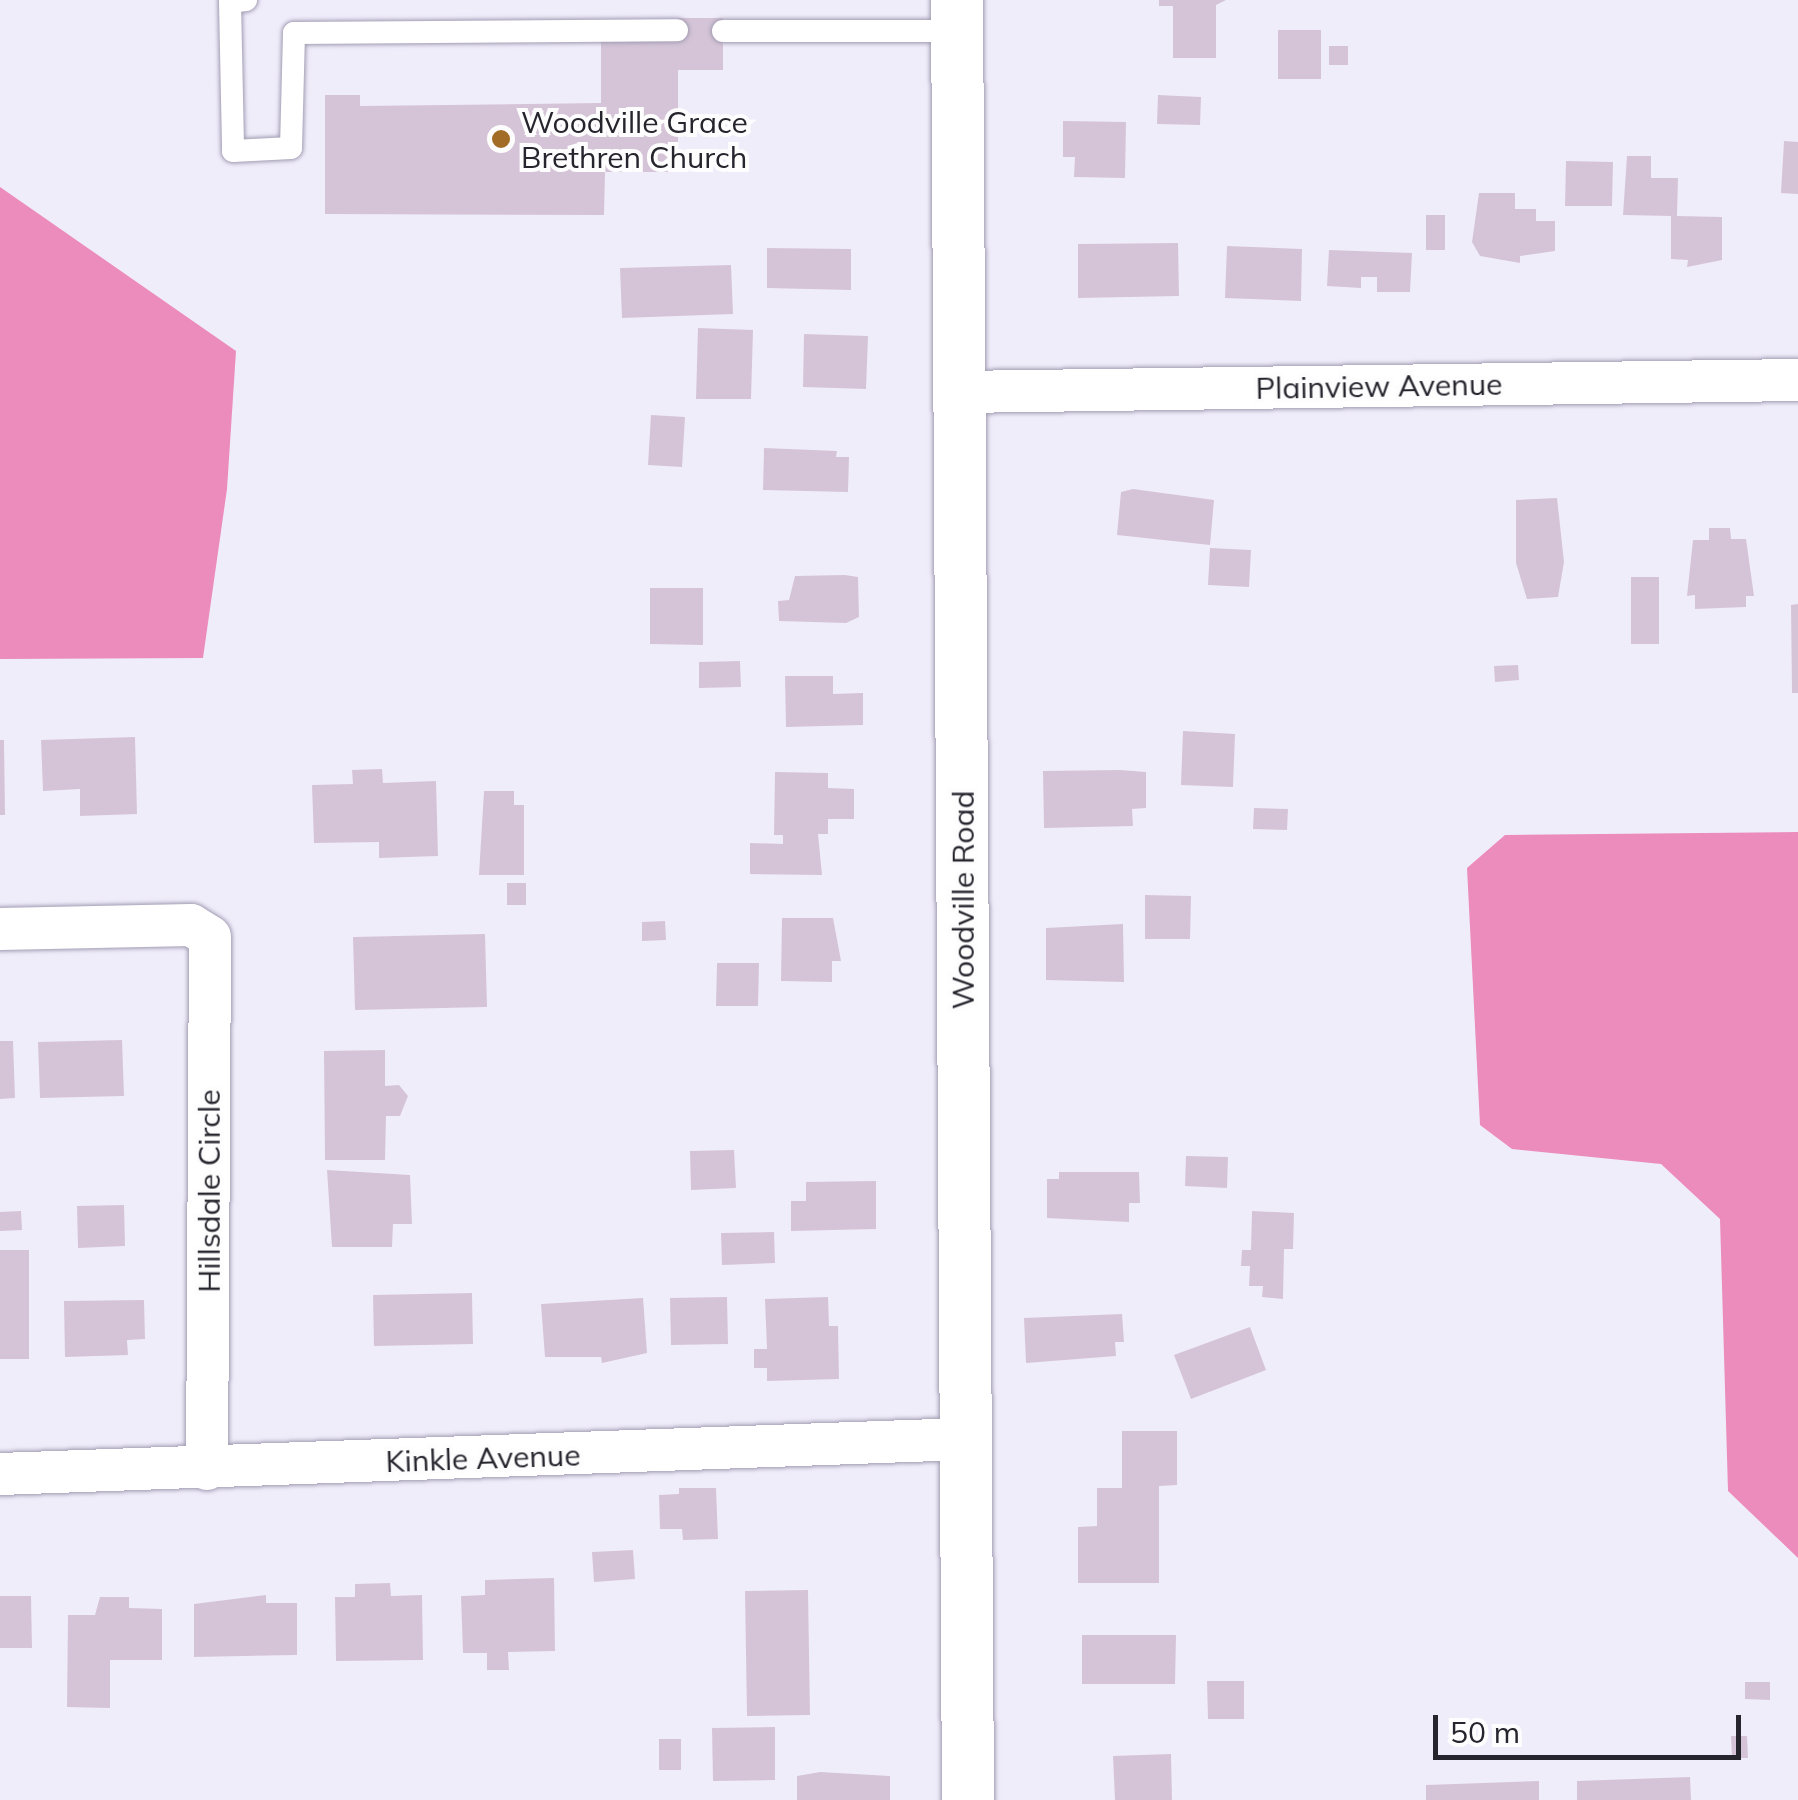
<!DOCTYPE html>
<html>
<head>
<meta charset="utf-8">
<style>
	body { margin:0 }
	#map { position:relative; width:1798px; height:1800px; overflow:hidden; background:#f0edfb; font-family:Mulish,sans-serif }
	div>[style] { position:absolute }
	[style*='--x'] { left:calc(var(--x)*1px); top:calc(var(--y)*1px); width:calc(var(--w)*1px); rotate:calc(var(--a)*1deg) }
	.forest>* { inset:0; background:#eb8cbd }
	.building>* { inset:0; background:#d5c4d7 }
	.roads { filter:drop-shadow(0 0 2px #a29db3) drop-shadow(0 0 2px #a29db3) }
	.service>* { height:22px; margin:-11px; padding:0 11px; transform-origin:11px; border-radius:11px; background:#fff }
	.minor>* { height:42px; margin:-21px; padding:0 21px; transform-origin:21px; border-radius:21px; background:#fff }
	.tertiary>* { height:52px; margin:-26px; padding:0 26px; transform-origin:26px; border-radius:26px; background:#fff }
	.dots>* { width:28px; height:28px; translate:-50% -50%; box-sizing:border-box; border:5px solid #fdfdfd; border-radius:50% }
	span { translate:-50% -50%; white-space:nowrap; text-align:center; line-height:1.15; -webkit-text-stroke:8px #fdfdfd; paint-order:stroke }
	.poi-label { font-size:30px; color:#26242d }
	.left { translate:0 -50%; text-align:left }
	.street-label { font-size:30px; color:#26242d }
	.scale { position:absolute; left:1433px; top:1715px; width:308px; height:45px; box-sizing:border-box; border:5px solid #26242d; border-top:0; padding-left:12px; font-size:30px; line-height:35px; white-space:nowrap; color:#26242d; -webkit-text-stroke:8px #fdfdfd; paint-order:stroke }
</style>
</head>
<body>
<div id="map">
	<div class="forest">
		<div style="clip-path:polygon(0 187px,236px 351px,227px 489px,203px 658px,0 659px)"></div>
		<div style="clip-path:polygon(1798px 832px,1798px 1558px,1728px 1491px,1720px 1219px,1661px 1164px,1512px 1149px,1480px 1125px,1467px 868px,1505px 835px)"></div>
	</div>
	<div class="building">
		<div style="clip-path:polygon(1159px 0,1226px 0,1216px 5px,1216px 58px,1173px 58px,1173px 6px,1159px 6px)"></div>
		<div style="clip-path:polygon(677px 18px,723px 18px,723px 70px,678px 70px,678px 172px,605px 172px,604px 215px,325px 214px,325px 95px,360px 95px,360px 106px,601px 103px,601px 39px,677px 39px)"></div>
		<div style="clip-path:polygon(1278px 30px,1321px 30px,1321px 79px,1278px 79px)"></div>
		<div style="clip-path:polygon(1329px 46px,1348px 46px,1348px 65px,1329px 65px)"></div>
		<div style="clip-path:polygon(1158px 95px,1201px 97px,1200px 125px,1157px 124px)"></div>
		<div style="clip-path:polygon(1063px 121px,1126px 122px,1125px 178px,1074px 177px,1075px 157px,1063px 157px)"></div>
		<div style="clip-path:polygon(1784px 141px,1798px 142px,1798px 194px,1781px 193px)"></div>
		<div style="clip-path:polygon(1627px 156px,1651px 156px,1651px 178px,1678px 178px,1677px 216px,1722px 217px,1722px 260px,1687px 267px,1688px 260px,1671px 259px,1671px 216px,1623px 215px)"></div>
		<div style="clip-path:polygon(1566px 161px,1613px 162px,1612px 206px,1565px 206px)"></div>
		<div style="clip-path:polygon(1479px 193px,1515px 193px,1515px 209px,1536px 209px,1536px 221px,1555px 221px,1555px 251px,1520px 256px,1520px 263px,1480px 256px,1472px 242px)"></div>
		<div style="clip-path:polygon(1426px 215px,1445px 215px,1445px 250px,1426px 250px)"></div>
		<div style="clip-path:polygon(1178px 243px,1179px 296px,1078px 298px,1078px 244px)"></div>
		<div style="clip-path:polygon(1227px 246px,1302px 249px,1301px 301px,1225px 298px)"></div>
		<div style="clip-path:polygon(767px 248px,851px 249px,851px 290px,767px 288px)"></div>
		<div style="clip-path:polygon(1329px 250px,1412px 253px,1410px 292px,1377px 292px,1377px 277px,1361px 277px,1361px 288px,1327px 286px)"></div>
		<div style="clip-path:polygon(731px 265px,733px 314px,622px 318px,620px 268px)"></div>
		<div style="clip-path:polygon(698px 328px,753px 330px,751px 399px,696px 399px)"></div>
		<div style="clip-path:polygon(804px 334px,868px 336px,866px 389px,803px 387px)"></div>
		<div style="clip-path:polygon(651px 415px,685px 417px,682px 467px,648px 465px)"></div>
		<div style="clip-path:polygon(764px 448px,837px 451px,836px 457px,849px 457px,848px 492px,763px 490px)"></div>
		<div style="clip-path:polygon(1133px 489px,1214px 500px,1210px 545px,1117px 535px,1121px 492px)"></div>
		<div style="clip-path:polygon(1557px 498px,1564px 562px,1558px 597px,1527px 599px,1516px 563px,1516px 500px)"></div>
		<div style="clip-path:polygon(1709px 528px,1730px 528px,1731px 539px,1746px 539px,1754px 596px,1746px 596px,1746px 607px,1695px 609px,1695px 595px,1687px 596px,1693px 540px,1709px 540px)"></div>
		<div style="clip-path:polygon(1210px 548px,1251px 550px,1249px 587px,1208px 585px)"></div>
		<div style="clip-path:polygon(845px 575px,858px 577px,859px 617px,846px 623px,779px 621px,778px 601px,789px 600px,795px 576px)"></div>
		<div style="clip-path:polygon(1631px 577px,1659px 577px,1659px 644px,1631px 644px)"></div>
		<div style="clip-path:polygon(650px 588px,703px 588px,703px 645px,650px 644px)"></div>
		<div style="clip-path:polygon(1798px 604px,1798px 693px,1792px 693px,1791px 605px)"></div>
		<div style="clip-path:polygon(740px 661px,741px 687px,699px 688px,699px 662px)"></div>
		<div style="clip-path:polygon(1518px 665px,1519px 680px,1495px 682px,1494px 666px)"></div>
		<div style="clip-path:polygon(785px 676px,833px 676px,833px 694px,863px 693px,863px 725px,786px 727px)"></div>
		<div style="clip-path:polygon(1183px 731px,1235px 734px,1233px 787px,1181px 785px)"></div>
		<div style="clip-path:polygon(135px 737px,137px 814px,80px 816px,80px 789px,43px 791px,41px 740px)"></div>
		<div style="clip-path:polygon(0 740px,4px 740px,5px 815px,0 815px)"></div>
		<div style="clip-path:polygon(382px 769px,383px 783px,436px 781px,438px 856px,379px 858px,379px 842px,314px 843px,312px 785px,353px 784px,352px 770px)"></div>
		<div style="clip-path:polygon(1120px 770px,1146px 772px,1146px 808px,1132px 809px,1133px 826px,1044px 828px,1043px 771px)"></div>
		<div style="clip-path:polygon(775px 772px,828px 773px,828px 788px,854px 789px,854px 819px,828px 819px,828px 834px,818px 834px,822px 875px,750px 874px,750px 843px,783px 844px,783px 835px,774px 835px)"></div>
		<div style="clip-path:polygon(484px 791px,514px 791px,514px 805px,524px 805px,524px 875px,479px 875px)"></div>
		<div style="clip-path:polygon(1254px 808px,1288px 809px,1287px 830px,1253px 829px)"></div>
		<div style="clip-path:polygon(507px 883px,526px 883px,526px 905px,507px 905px)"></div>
		<div style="clip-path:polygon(1145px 895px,1191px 896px,1190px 939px,1145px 939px)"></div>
		<div style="clip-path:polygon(782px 918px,833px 918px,841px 961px,832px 961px,832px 982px,781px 981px)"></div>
		<div style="clip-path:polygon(665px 921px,666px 940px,642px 941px,642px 922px)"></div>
		<div style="clip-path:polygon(1123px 924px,1124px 982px,1046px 980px,1046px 928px)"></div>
		<div style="clip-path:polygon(485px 934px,487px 1007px,355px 1010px,353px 937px)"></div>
		<div style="clip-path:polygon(717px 963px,759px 963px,758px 1006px,716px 1006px)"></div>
		<div style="clip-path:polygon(122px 1040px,124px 1096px,40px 1098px,38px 1042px)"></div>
		<div style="clip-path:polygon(0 1041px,13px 1041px,15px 1098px,0 1099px)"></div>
		<div style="clip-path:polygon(385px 1050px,385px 1086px,399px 1085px,408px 1096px,400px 1116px,386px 1116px,385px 1160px,325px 1160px,324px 1051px)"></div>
		<div style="clip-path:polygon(734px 1150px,736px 1188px,691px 1190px,690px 1151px)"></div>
		<div style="clip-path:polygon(1186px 1156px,1228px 1157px,1227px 1188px,1185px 1186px)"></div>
		<div style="clip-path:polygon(327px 1170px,410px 1175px,412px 1224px,393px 1224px,392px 1247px,332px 1247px)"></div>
		<div style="clip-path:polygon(1059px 1172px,1139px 1172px,1140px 1203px,1129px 1203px,1129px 1222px,1047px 1218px,1047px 1179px,1059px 1179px)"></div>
		<div style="clip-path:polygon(876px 1181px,876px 1229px,791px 1231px,791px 1201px,806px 1201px,806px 1182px)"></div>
		<div style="clip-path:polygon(124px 1205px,125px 1246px,78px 1248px,77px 1206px)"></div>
		<div style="clip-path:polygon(21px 1211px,22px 1230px,0 1231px,0 1212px)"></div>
		<div style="clip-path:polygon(1252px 1211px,1294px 1213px,1293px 1249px,1284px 1249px,1283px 1299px,1262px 1297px,1263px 1286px,1249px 1286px,1250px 1266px,1241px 1266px,1242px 1250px,1251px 1250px)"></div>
		<div style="clip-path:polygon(774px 1232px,775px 1263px,722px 1265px,721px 1233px)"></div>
		<div style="clip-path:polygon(0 1250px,29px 1250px,29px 1359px,0 1359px)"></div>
		<div style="clip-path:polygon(472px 1293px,473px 1344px,374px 1346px,373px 1295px)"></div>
		<div style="clip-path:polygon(727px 1297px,728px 1344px,671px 1345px,670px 1298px)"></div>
		<div style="clip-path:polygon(828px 1297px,829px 1326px,838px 1326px,839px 1379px,767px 1381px,767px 1368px,754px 1368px,754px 1349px,767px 1349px,765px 1299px)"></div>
		<div style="clip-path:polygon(643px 1298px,647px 1353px,602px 1363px,601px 1357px,545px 1357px,541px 1304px)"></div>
		<div style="clip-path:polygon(144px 1300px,145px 1339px,127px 1340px,128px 1355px,65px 1357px,64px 1301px)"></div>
		<div style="clip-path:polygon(1122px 1314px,1124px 1342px,1115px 1342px,1116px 1356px,1026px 1363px,1024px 1318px)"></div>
		<div style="clip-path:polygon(1250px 1327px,1266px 1370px,1191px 1399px,1174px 1355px)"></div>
		<div style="clip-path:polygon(1122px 1431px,1177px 1431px,1177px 1485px,1159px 1486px,1159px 1583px,1078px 1583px,1078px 1527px,1097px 1526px,1097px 1488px,1122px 1488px)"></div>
		<div style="clip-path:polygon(679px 1488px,716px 1488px,718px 1539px,683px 1540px,682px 1529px,660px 1529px,659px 1495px,679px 1494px)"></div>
		<div style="clip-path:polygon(633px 1550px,635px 1579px,594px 1582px,592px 1552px)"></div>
		<div style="clip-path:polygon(554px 1578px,555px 1651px,508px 1652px,509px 1670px,487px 1670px,487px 1653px,463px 1653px,461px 1596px,485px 1595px,485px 1580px)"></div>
		<div style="clip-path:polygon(390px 1583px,391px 1596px,422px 1595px,423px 1660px,336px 1661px,335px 1597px,355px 1597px,355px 1584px)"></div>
		<div style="clip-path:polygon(808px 1590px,810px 1715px,747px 1716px,745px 1591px)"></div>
		<div style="clip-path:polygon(266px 1595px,266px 1603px,297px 1603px,297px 1655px,194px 1657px,194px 1604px)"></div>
		<div style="clip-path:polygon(0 1596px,31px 1596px,32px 1648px,0 1648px)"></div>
		<div style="clip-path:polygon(100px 1597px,129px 1597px,129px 1608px,162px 1609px,162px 1660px,110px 1660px,110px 1708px,67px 1707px,68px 1615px,95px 1615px)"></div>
		<div style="clip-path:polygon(1082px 1635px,1176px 1635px,1175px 1684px,1082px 1684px)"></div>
		<div style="clip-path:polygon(1207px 1681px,1244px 1681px,1244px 1719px,1208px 1719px)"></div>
		<div style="clip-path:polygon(1745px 1682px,1770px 1682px,1770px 1700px,1745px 1699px)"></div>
		<div style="clip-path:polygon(775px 1727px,775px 1780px,713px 1781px,712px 1728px)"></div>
		<div style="clip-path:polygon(1731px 1736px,1747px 1736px,1748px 1758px,1732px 1758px)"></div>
		<div style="clip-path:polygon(659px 1739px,681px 1739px,681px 1770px,659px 1770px)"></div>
		<div style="clip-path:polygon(1171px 1754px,1172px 1800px,1115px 1800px,1113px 1756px)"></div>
		<div style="clip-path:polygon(820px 1772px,890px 1776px,890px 1800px,797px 1800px,797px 1776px)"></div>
		<div style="clip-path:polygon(1690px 1777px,1691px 1800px,1577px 1800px,1577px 1781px)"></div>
		<div style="clip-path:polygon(1539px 1781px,1539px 1800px,1426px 1800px,1426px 1785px)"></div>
	</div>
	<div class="roads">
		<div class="service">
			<div style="--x:246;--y:0;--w:16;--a:173"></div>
			<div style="--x:230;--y:2;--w:149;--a:88.8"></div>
			<div style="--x:233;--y:151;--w:58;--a:-3"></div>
			<div style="--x:291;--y:148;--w:115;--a:-88.5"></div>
			<div style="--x:294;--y:33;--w:383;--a:-0.4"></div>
			<div style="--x:723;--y:31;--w:234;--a:0"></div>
		</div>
		<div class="minor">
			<div style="--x:959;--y:392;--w:839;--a:-0.82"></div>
			<div style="--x:0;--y:929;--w:191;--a:-1.2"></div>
			<div style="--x:191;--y:925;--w:22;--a:32"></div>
			<div style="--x:210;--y:937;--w:532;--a:90.32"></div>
			<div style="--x:0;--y:1474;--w:967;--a:-2.08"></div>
		</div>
		<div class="tertiary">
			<div style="--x:957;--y:0;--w:1800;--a:89.65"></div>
		</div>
	</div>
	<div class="dots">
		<div style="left:501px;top:139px;background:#a26b26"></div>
	</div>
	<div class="poi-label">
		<span class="left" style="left:521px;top:139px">Woodville Grace<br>Brethren Church</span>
	</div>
	<div class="street-label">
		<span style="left:1379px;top:386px;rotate:-1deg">Plainview Avenue</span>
		<span style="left:963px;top:900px;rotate:-90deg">Woodville Road</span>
		<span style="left:209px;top:1191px;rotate:-90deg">Hillsdale Circle</span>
		<span style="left:483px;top:1458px;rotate:-2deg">Kinkle Avenue</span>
	</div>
	<div class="scale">50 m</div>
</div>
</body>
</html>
